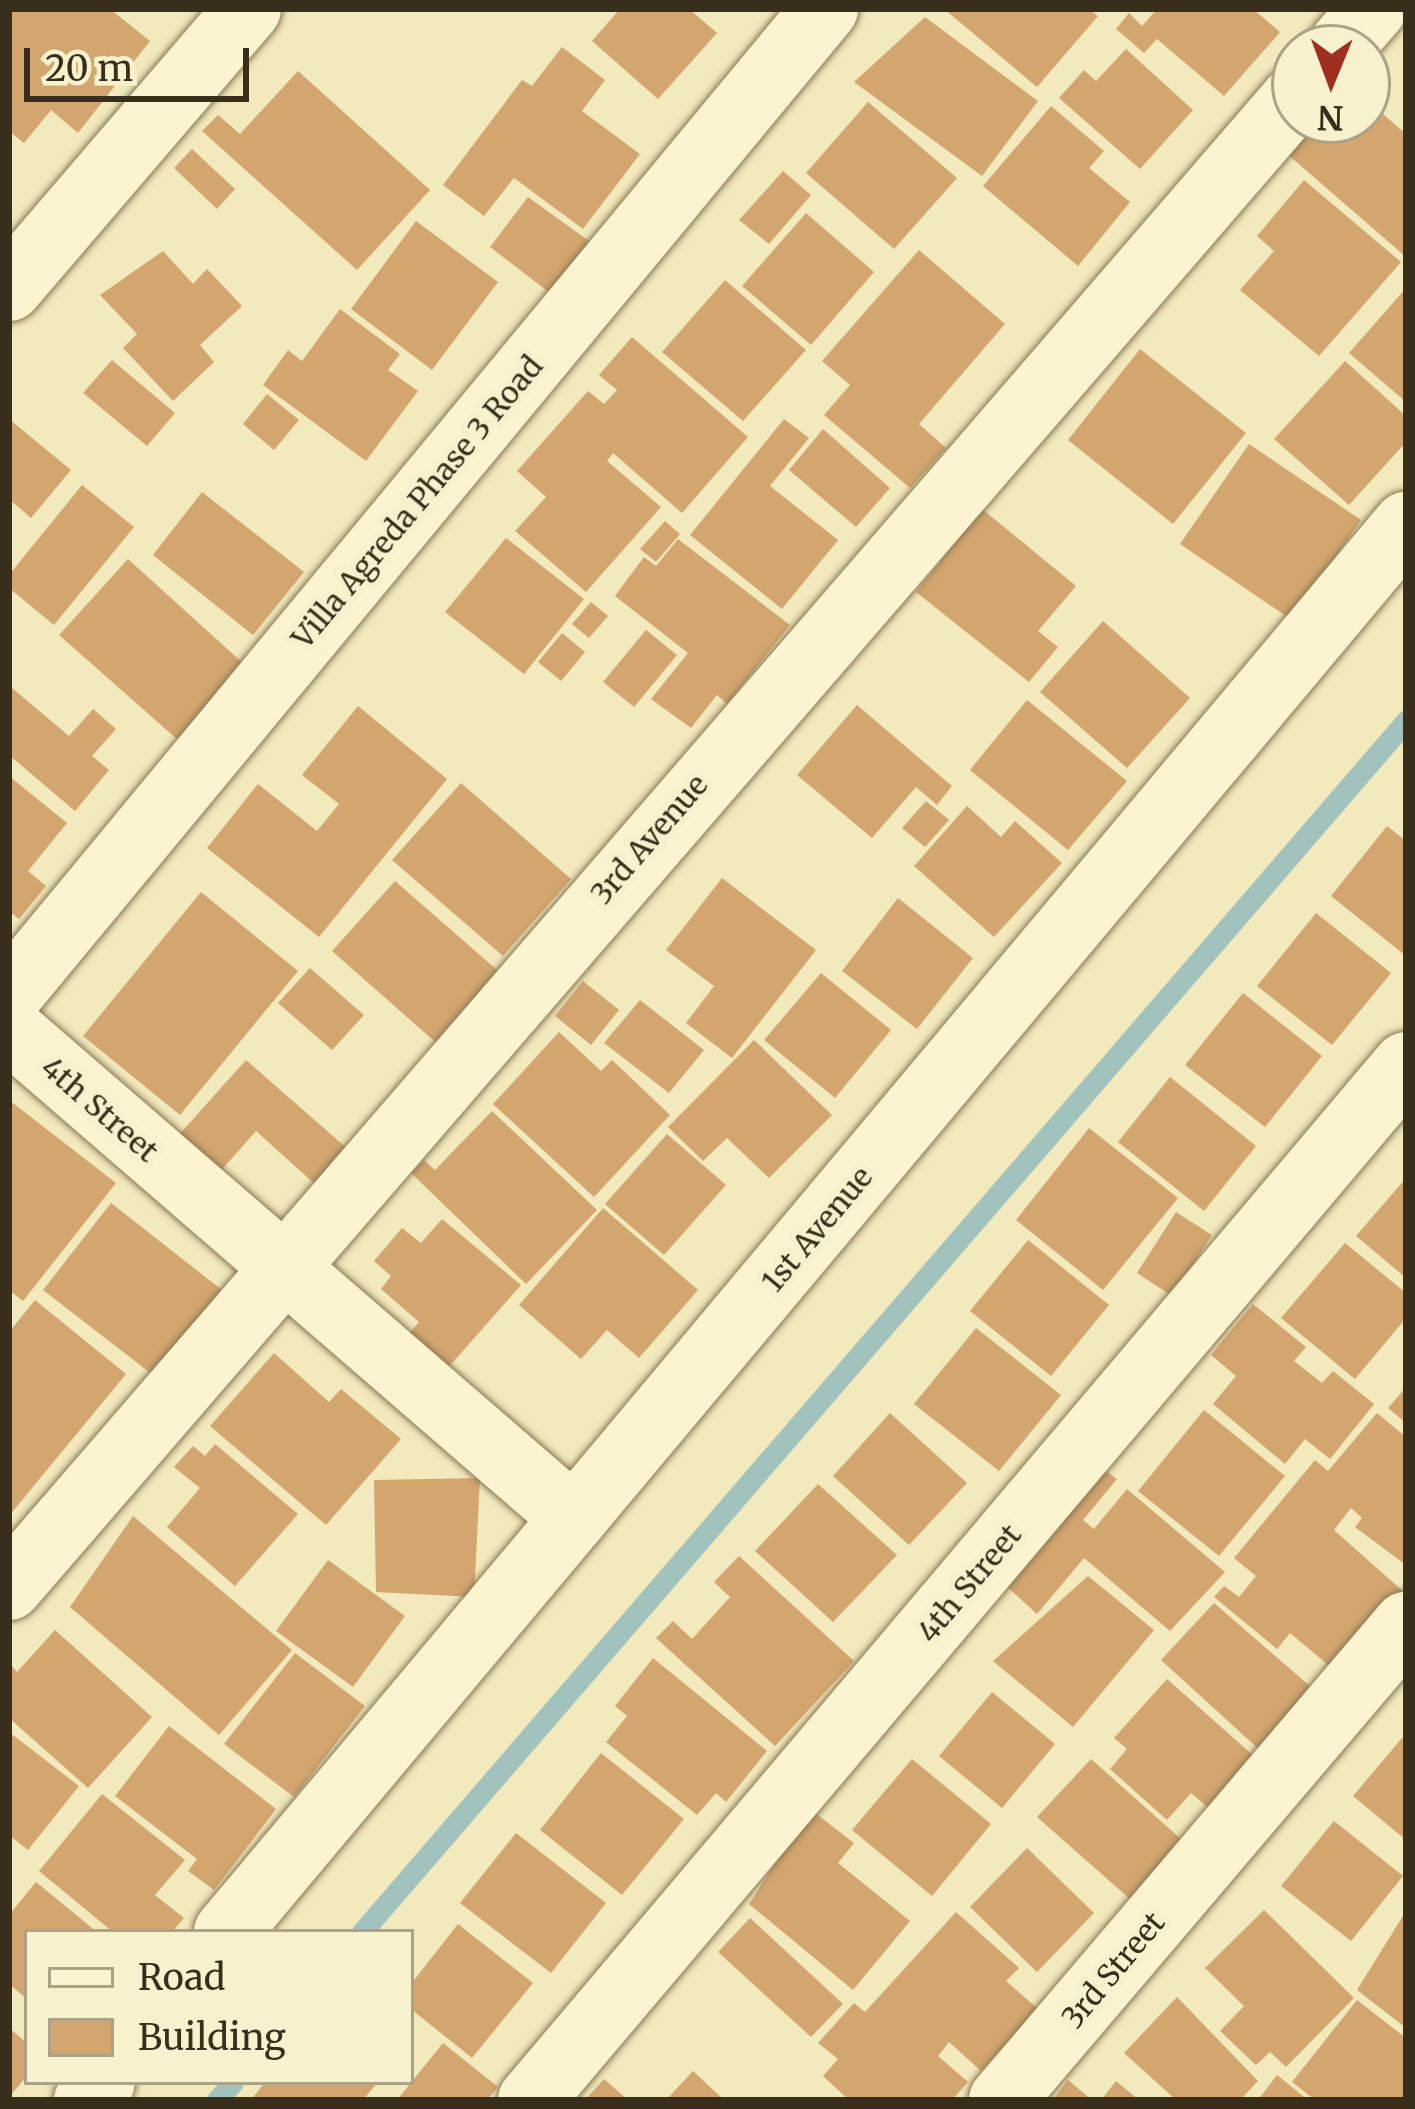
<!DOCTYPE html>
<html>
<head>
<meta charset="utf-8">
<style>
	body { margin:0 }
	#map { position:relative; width:1415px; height:2109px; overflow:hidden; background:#f2e9bd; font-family:Merriweather,serif }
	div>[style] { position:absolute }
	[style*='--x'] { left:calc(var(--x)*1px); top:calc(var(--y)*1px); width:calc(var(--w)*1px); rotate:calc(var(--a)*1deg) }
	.stream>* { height:21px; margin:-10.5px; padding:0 10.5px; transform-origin:10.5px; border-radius:10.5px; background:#a1c2bd }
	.building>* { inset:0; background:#d3a66f }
	.roads { filter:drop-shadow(0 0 3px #8b7854) drop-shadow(0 0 3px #8b7854) }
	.minor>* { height:66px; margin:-33px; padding:0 33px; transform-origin:33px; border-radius:33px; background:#fcf4d0 }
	span { translate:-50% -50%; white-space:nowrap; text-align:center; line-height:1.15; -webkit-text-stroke:12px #f8f1cd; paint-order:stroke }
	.street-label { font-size:30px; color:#392d1b }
	.frame { position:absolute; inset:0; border:12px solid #392d1b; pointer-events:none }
	.legend { position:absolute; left:24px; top:1929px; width:390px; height:156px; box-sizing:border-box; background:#f8f1cd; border:3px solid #aca386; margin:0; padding:15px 21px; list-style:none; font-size:36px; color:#392d1b }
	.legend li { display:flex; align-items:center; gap:24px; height:60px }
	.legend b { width:60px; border:3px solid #aca386 }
	.north { position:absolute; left:1271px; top:24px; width:120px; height:120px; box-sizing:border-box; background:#f8f1cd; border:3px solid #aca386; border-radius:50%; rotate:181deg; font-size:33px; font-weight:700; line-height:48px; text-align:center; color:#392d1b }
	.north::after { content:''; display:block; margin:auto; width:42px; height:54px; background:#9f2f1f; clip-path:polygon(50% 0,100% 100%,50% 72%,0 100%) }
	.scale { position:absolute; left:24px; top:48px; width:225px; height:54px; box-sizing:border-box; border:6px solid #392d1b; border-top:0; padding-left:15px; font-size:36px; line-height:42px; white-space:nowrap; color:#392d1b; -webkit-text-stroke:9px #f8f1cd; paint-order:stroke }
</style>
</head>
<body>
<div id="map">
	<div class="stream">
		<div style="--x:362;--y:1932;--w:1599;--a:-49.24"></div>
		<div style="--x:217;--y:2100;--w:24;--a:-48"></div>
	</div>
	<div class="building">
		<div style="clip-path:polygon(9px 9px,110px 9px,150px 41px,78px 133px,51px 110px,24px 143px,9px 131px)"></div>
		<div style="clip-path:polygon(620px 9px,689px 9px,717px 33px,658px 99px,592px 41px)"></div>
		<div style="clip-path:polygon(944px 9px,1089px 9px,1098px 16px,1037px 87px)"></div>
		<div style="clip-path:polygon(1157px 9px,1253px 9px,1280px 32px,1224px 96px,1157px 39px,1144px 53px,1116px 29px,1129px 13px,1142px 26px)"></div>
		<div style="clip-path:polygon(925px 17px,1038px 101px,982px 176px,854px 82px)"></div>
		<div style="clip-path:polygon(562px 47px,605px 80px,582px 111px,640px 154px,583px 229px,514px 178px,484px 216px,443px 185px,522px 80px,532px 86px)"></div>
		<div style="clip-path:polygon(1126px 49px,1193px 110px,1140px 169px,1059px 98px,1084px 70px,1096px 81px)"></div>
		<div style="clip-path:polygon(298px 71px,430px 190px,357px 270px,202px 131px,218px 115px,240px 134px)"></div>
		<div style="clip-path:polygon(1367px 100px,1406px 134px,1406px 257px,1278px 146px,1302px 120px,1367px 120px)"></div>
		<div style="clip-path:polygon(868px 102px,957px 178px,894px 249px,806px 173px)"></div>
		<div style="clip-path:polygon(1051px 106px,1104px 151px,1089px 168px,1130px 202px,1078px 266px,983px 186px)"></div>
		<div style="clip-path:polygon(192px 149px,235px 189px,217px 209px,174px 168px)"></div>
		<div style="clip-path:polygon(783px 171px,811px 195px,769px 244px,739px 220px)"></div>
		<div style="clip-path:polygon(1304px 180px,1401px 262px,1319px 356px,1240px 290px,1274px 251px,1257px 236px)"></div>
		<div style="clip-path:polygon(528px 197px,589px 241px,550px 293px,490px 247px)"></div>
		<div style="clip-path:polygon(806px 213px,874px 272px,811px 345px,742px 286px)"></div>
		<div style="clip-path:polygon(416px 221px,498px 282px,432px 370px,351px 309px)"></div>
		<div style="clip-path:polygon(919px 250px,1005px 324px,919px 424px,946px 448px,910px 488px,824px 415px,850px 385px,822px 361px)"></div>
		<div style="clip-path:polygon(163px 251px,193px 284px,207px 269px,242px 306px,200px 345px,214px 362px,173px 401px,123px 348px,137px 334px,100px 295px)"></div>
		<div style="clip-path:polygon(725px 280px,806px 350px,743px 421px,662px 352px)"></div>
		<div style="clip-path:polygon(1406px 288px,1406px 402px,1349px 353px)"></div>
		<div style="clip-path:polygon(340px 309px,400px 354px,388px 370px,418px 391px,366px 461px,263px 385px,288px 350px,302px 361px)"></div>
		<div style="clip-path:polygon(632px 337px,748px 437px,682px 513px,613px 453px,607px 461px,661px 507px,586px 592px,515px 531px,546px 497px,517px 471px,588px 391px,604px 404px,617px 390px,599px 375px)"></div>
		<div style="clip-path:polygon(1140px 349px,1246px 433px,1173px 524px,1068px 440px)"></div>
		<div style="clip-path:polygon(112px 360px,175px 413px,147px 446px,83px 393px)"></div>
		<div style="clip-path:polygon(1345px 361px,1406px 416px,1406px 442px,1349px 505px,1274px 439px)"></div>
		<div style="clip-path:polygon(267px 394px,299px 420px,274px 450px,243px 424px)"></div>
		<div style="clip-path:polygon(9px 419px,71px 470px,31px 518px,9px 499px)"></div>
		<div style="clip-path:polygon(784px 419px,809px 438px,770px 486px,838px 540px,782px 609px,690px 535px)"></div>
		<div style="clip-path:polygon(823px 429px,890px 488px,856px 527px,789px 470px)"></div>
		<div style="clip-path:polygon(1249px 444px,1361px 520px,1292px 620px,1180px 544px)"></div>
		<div style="clip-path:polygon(82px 485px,134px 527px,54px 625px,9px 588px,9px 575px)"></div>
		<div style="clip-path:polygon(202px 492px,304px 572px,253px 635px,153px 555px)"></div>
		<div style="clip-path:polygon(982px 509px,1076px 586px,1038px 631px,1058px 647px,1029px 682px,916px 592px)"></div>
		<div style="clip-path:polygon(665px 521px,680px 534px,656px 562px,640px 549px)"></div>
		<div style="clip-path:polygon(506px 538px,584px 599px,524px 674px,445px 612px)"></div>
		<div style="clip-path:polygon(678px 539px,790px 625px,727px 704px,717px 695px,691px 728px,651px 699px,688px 653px,615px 596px,644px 557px,656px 566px)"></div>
		<div style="clip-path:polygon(128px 559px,246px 666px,178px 740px,59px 635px)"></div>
		<div style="clip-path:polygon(591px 602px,608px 616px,589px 638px,572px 624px)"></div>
		<div style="clip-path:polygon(1103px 621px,1190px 698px,1127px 768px,1040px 692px)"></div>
		<div style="clip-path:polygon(646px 630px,677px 655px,634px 707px,603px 682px)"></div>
		<div style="clip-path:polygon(562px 633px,585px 652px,561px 681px,538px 662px)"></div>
		<div style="clip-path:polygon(12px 688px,69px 736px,93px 709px,116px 729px,92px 756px,109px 770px,75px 811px,9px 755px)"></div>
		<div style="clip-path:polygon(1027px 700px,1127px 781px,1068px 850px,970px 770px)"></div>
		<div style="clip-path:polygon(857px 705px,952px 786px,937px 805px,916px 787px,872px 838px,797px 775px)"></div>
		<div style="clip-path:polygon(358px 706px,447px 779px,319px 937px,207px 848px,258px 784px,317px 831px,339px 804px,302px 775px)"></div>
		<div style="clip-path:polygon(9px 776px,67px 823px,28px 871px,46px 886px,19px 919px,9px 911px)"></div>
		<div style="clip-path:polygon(461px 783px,571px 879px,503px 956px,392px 860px)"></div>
		<div style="clip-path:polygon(926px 801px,949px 820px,925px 847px,902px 828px)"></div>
		<div style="clip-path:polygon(967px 806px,1001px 837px,1015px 821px,1062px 863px,994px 937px,914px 866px)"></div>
		<div style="clip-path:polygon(1387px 826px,1406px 841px,1406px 956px,1331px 896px)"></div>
		<div style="clip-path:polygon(722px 878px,816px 950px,732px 1058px,686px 1023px,714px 986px,666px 950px)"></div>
		<div style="clip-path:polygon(395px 881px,504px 976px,441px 1047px,332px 951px)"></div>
		<div style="clip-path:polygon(201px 892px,298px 971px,180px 1115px,83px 1036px)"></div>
		<div style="clip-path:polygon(898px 898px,973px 958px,917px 1029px,842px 971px)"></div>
		<div style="clip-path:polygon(1316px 913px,1391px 973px,1332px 1045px,1257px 986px)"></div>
		<div style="clip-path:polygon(310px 968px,364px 1015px,332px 1050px,278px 1003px)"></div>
		<div style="clip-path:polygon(821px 973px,891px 1030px,835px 1098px,764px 1040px)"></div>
		<div style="clip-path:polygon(583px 981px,619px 1010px,591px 1045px,555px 1016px)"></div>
		<div style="clip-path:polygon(1243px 993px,1322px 1056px,1265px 1127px,1185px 1065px)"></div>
		<div style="clip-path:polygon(640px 1000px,704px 1050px,669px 1093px,604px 1043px)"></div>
		<div style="clip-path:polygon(559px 1032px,601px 1071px,612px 1060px,670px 1115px,594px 1197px,493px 1104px)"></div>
		<div style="clip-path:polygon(754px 1040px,832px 1115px,769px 1178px,727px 1138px,703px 1161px,668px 1127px)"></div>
		<div style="clip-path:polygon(246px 1060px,350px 1151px,318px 1187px,256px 1131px,218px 1174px,176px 1138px)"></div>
		<div style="clip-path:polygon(1170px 1077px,1256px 1146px,1204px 1211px,1118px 1142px)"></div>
		<div style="clip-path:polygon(9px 1100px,116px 1183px,23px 1301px,9px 1290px)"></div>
		<div style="clip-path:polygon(492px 1111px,597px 1210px,526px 1284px,411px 1173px,424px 1160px,435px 1170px)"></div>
		<div style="clip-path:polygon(1089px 1128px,1178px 1198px,1103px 1290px,1016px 1220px)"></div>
		<div style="clip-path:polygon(667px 1134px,726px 1185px,664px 1255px,605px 1204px)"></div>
		<div style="clip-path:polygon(1406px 1178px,1406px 1278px,1356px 1236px)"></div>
		<div style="clip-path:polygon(111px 1203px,222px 1290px,153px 1375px,43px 1290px)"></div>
		<div style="clip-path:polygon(603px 1208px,698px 1290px,639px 1358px,607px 1330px,581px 1359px,519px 1305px)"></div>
		<div style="clip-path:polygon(1176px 1212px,1212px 1235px,1172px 1296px,1137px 1273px)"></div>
		<div style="clip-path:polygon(442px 1219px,521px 1285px,439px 1378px,400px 1344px,419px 1322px,381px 1289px,391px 1276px,374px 1261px,402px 1228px,421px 1243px)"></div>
		<div style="clip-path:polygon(1028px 1240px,1109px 1305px,1051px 1376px,970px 1311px)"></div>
		<div style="clip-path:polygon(1345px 1243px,1406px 1293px,1406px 1318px,1355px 1379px,1281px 1318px)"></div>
		<div style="clip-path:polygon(35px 1300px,126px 1374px,9px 1516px,9px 1332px)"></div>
		<div style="clip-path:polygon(1253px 1304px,1306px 1347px,1294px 1361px,1322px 1383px,1333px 1371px,1374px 1404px,1330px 1459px,1305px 1439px,1285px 1464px,1213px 1404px,1236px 1376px,1211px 1355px)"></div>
		<div style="clip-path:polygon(976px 1328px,1061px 1395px,999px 1471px,914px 1404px)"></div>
		<div style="clip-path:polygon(274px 1353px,329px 1402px,341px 1389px,401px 1439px,326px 1525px,210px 1426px)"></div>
		<div style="clip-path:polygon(1406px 1387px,1406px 1423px,1388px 1408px)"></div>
		<div style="clip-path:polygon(1204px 1410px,1285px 1476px,1219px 1556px,1138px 1491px)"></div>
		<div style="clip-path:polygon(890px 1413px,967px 1483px,909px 1545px,833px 1476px)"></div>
		<div style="clip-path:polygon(1377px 1413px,1406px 1437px,1406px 1565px,1355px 1527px,1362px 1518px,1351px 1508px,1334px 1530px,1406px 1594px,1340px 1675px,1290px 1633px,1277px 1649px,1214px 1597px,1224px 1586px,1239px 1597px,1256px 1576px,1234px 1558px,1315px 1460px,1328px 1471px)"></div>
		<div style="clip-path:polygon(215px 1444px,298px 1514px,235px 1586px,167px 1527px,200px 1488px,174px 1467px,193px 1446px,205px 1456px)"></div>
		<div style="clip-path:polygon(1103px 1469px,1117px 1479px,1083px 1520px,1094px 1529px,1127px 1489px,1225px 1572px,1170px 1631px,1084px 1558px,1037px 1614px,1004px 1584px)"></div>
		<div style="clip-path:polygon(480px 1478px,474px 1597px,376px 1592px,374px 1480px)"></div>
		<div style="clip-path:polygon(818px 1484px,897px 1555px,833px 1622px,755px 1551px)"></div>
		<div style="clip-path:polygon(133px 1516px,292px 1650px,219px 1735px,70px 1607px)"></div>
		<div style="clip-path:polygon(739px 1556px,854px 1661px,775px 1746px,656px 1638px,673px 1621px,692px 1639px,730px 1597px,714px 1582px)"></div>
		<div style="clip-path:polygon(328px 1560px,405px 1616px,353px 1687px,276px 1631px)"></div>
		<div style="clip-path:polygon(1088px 1576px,1154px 1630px,1073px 1727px,993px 1661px)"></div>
		<div style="clip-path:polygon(1214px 1603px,1318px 1693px,1263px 1753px,1161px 1660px)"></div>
		<div style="clip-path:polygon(55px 1630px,152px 1717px,88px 1788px,9px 1718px,9px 1663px,17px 1672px)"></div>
		<div style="clip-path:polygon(295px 1653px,365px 1706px,294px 1797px,224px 1744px)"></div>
		<div style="clip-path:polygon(653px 1658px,767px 1751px,726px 1802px,716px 1793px,697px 1815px,606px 1742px,627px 1716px,615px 1706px)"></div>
		<div style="clip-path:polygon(1167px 1679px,1264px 1765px,1218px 1816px,1191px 1793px,1167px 1820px,1110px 1769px,1127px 1749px,1114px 1738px)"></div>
		<div style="clip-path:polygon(992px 1692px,1055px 1744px,1002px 1808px,939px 1756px)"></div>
		<div style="clip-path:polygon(169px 1726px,276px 1809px,214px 1890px,188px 1871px,197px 1859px,115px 1796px)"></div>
		<div style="clip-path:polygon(9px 1732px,79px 1786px,28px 1850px,9px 1835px)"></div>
		<div style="clip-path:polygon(1402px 1738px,1406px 1741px,1406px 1840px,1353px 1796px)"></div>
		<div style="clip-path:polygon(601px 1753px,684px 1819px,622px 1895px,540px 1830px)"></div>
		<div style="clip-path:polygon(912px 1759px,991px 1824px,932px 1896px,852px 1830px)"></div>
		<div style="clip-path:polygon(1091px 1759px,1191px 1848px,1147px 1914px,1037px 1817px)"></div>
		<div style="clip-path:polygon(102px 1794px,185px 1860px,155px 1895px,184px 1918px,172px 1932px,113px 1932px,39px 1871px)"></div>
		<div style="clip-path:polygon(810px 1809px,854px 1843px,838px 1863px,910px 1921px,853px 1990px,749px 1904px)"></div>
		<div style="clip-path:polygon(1334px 1821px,1403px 1876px,1351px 1941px,1281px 1886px)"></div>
		<div style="clip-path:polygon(516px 1833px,606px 1903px,551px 1973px,460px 1903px)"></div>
		<div style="clip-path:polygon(1027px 1848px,1094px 1913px,1037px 1972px,970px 1907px)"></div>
		<div style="clip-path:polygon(36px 1882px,97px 1932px,27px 1932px,27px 1999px,9px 1984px,9px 1915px)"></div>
		<div style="clip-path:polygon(1264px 1910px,1354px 1998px,1286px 2067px,1270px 2052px,1256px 2065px,1220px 2031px,1244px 2006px,1205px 1968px)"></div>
		<div style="clip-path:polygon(1406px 1911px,1406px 2028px,1357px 1990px)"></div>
		<div style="clip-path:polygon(956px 1912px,1019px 1968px,1006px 1981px,1038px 2009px,981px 2071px,949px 2042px,938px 2056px,968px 2082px,952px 2100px,849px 2100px,823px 2076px,838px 2059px,818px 2043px,854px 2003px,865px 2012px)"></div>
		<div style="clip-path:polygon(750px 1918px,843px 2004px,811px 2037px,718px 1952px)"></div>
		<div style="clip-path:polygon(458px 1924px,533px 1983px,472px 2058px,411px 2009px,411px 1984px)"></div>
		<div style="clip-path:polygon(1177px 1997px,1258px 2081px,1240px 2100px,1176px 2100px,1124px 2053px)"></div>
		<div style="clip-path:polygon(1357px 2000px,1406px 2038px,1406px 2100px,1315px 2100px,1292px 2082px)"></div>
		<div style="clip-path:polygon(9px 2028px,27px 2043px,27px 2076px,9px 2097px)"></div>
		<div style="clip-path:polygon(443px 2043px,498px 2087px,487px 2100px,397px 2100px)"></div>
		<div style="clip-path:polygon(693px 2071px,724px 2100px,666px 2100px)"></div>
		<div style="clip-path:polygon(1277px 2075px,1308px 2100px,1258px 2100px)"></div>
		<div style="clip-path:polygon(604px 2079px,628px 2100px,585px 2100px)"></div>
		<div style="clip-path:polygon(1068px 2080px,1092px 2100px,1053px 2100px)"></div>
		<div style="clip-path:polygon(1116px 2081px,1139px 2100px,1101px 2100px)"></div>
		<div style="clip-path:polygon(265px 2082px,378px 2082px,363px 2100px,251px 2100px)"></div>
	</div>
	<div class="roads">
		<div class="minor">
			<div style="--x:1339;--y:48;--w:52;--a:-48.9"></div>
			<div style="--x:9;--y:288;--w:367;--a:-49.4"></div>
			<div style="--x:9;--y:995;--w:1280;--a:-50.39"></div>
			<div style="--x:9;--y:1029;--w:747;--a:40.88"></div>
			<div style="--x:9;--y:1587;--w:1967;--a:-49.18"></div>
			<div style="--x:227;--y:1932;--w:1836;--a:-50.04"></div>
			<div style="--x:87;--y:2100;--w:23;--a:-50"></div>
			<div style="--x:531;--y:2100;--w:1355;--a:-49.79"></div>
			<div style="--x:1002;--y:2100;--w:624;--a:-49.62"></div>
		</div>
	</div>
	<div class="street-label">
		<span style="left:417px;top:502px;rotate:-50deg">Villa Agreda Phase 3 Road</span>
		<span style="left:649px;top:839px;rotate:-49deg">3rd Avenue</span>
		<span style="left:100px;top:1109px;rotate:41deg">4th Street</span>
		<span style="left:817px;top:1229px;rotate:-50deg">1st Avenue</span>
		<span style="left:969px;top:1583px;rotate:-50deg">4th Street</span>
		<span style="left:1113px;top:1970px;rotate:-50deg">3rd Street</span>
	</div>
	<div class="frame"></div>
	<ul class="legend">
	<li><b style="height:15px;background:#fcf4d0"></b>Road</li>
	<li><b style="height:33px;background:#d3a66f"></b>Building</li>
	</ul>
	<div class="north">N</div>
	<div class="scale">20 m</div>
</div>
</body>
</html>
